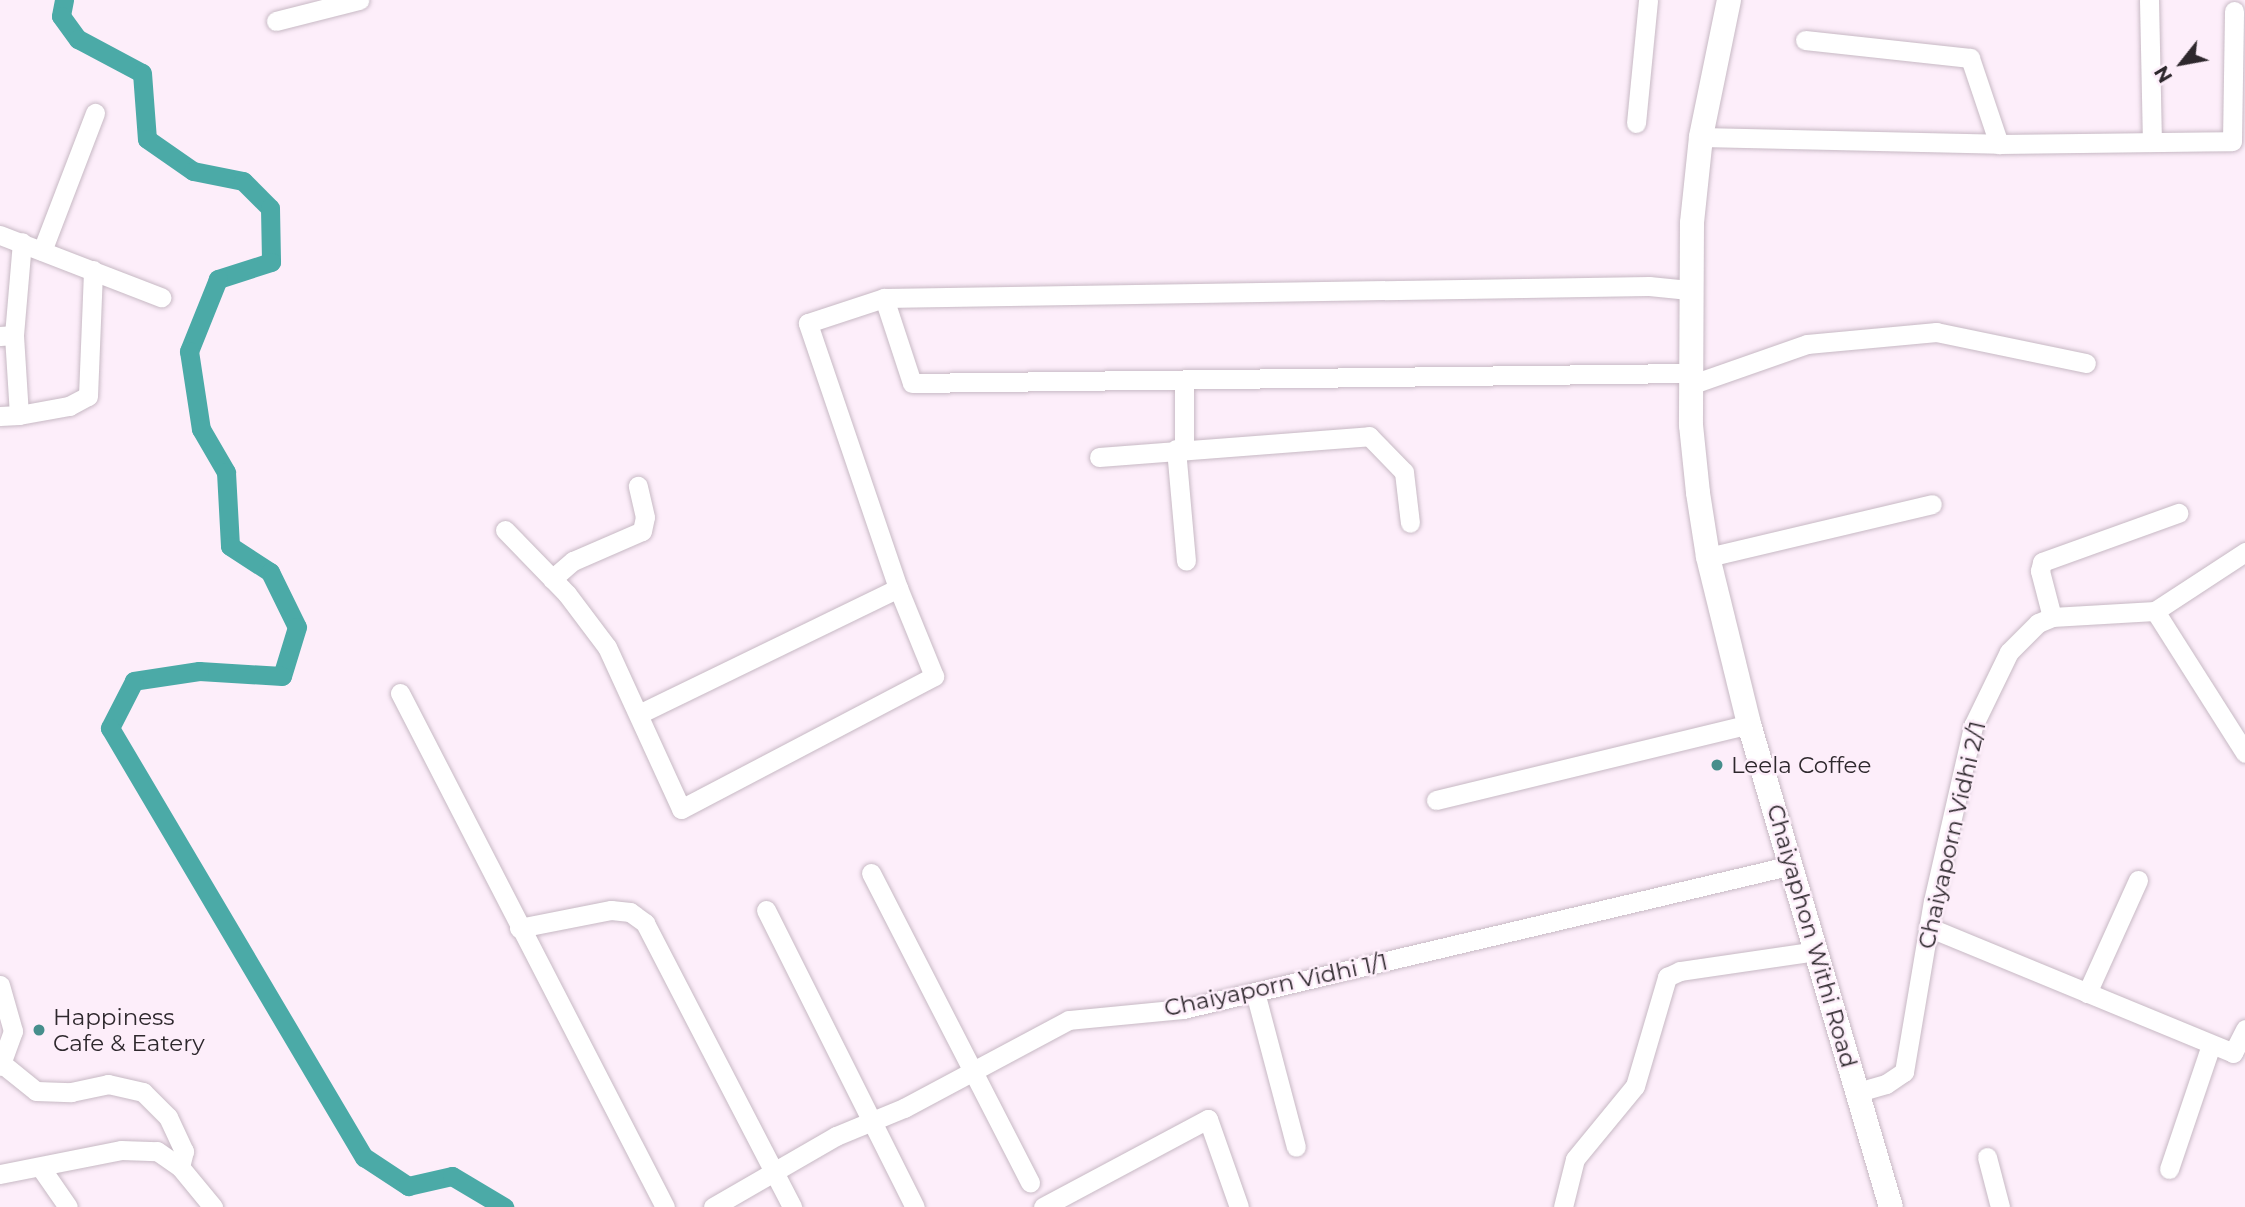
<!DOCTYPE html>
<html>
<head>
<meta charset="utf-8">
<style>
	body { margin:0 }
	#map { position:relative; width:2245px; height:1207px; overflow:hidden; background:#fdeefa; font-family:Montserrat,sans-serif }
	div>[style] { position:absolute }
	[style*='--x'] { left:calc(var(--x)*1px); top:calc(var(--y)*1px); width:calc(var(--w)*1px); rotate:calc(var(--a)*1deg) }
	.canal>* { height:19px; margin:-9.5px; padding:0 9.5px; transform-origin:9.5px; border-radius:9.5px; background:#4baaa7 }
	.roads { filter:drop-shadow(0 0 2px #c7b9c4) drop-shadow(0 0 2px #c7b9c4) }
	.minor>* { height:19px; margin:-9.5px; padding:0 9.5px; transform-origin:9.5px; border-radius:9.5px; background:#fff }
	.major>* { height:24px; margin:-12px; padding:0 12px; transform-origin:12px; border-radius:12px; background:#fff }
	.dots>* { width:19px; height:19px; translate:-50% -50%; box-sizing:border-box; border:4px solid #fdeefa; border-radius:50% }
	span { translate:-50% -50%; white-space:nowrap; text-align:center; line-height:1.15; -webkit-text-stroke:5px #fdeefa; paint-order:stroke }
	.poi-label { font-size:23px; color:#2e282d }
	.left { translate:0 -50%; text-align:left }
	.street-label { font-size:23px; color:#2e282d }
	.north { position:absolute; left:2147px; top:28px; width:70px; height:70px; -webkit-text-stroke:5px #fdeefa; paint-order:stroke; rotate:239deg; font-size:19px; font-weight:700; line-height:28px; text-align:center; color:#2e282d }
	.north::after { content:''; display:block; margin:auto; width:24px; height:32px; background:#2e282d; clip-path:polygon(50% 0,100% 100%,50% 72%,0 100%) }
</style>
</head>
<body>
<div id="map">
	<div class="canal">
		<div style="--x:64;--y:0;--w:16;--a:101"></div>
		<div style="--x:61;--y:16;--w:29;--a:54"></div>
		<div style="--x:78;--y:39;--w:72;--a:28"></div>
		<div style="--x:142;--y:73;--w:66;--a:85.7"></div>
		<div style="--x:147;--y:139;--w:56;--a:34.8"></div>
		<div style="--x:193;--y:171;--w:51;--a:11.3"></div>
		<div style="--x:243;--y:181;--w:38;--a:45"></div>
		<div style="--x:270;--y:208;--w:54;--a:88.9"></div>
		<div style="--x:271;--y:262;--w:56;--a:162.2"></div>
		<div style="--x:218;--y:279;--w:78;--a:111.9"></div>
		<div style="--x:189;--y:351;--w:79;--a:81.3"></div>
		<div style="--x:201;--y:429;--w:50;--a:59.8"></div>
		<div style="--x:226;--y:472;--w:74;--a:86.9"></div>
		<div style="--x:230;--y:546;--w:48;--a:33"></div>
		<div style="--x:270;--y:572;--w:61;--a:63.9"></div>
		<div style="--x:297;--y:627;--w:51;--a:107"></div>
		<div style="--x:282;--y:676;--w:83;--a:-176.6"></div>
		<div style="--x:199;--y:671;--w:66;--a:171.3"></div>
		<div style="--x:134;--y:681;--w:53;--a:117.1"></div>
		<div style="--x:110;--y:728;--w:499;--a:59.4"></div>
		<div style="--x:364;--y:1157;--w:53;--a:33.4"></div>
		<div style="--x:408;--y:1186;--w:45;--a:-12.8"></div>
		<div style="--x:452;--y:1176;--w:61;--a:30.8"></div>
	</div>
	<div class="roads">
		<div class="minor">
			<div style="--x:2149;--y:0;--w:142;--a:88.8"></div>
			<div style="--x:276;--y:21;--w:86;--a:-14.2"></div>
			<div style="--x:1805;--y:40;--w:166;--a:6.2"></div>
			<div style="--x:1970;--y:58;--w:91;--a:71.4"></div>
			<div style="--x:1636;--y:123;--w:124;--a:-84.4"></div>
			<div style="--x:1701;--y:137;--w:298;--a:1.3"></div>
			<div style="--x:1999;--y:144;--w:233;--a:-0.7"></div>
			<div style="--x:2232;--y:141;--w:130;--a:-89.1"></div>
			<div style="--x:0;--y:235;--w:173;--a:21.1"></div>
			<div style="--x:42;--y:251;--w:148;--a:-69"></div>
			<div style="--x:884;--y:298;--w:89;--a:71.8"></div>
			<div style="--x:912;--y:383;--w:778;--a:-0.74"></div>
			<div style="--x:0;--y:336;--w:14;--a:-4"></div>
			<div style="--x:14;--y:335;--w:93;--a:-85.1"></div>
			<div style="--x:1184;--y:380;--w:67;--a:90"></div>
			<div style="--x:1690;--y:385;--w:124;--a:-19.3"></div>
			<div style="--x:1807;--y:344;--w:130;--a:-5.3"></div>
			<div style="--x:1936;--y:332;--w:153;--a:11.7"></div>
			<div style="--x:19;--y:415;--w:51;--a:-10.2"></div>
			<div style="--x:69;--y:406;--w:21;--a:-28"></div>
			<div style="--x:88;--y:396;--w:126;--a:-87.7"></div>
			<div style="--x:0;--y:416;--w:19;--a:-3"></div>
			<div style="--x:19;--y:415;--w:80;--a:-93.6"></div>
			<div style="--x:1176;--y:449;--w:112;--a:84.9"></div>
			<div style="--x:1099;--y:457;--w:271;--a:-4.4"></div>
			<div style="--x:1369;--y:436;--w:50;--a:45.8"></div>
			<div style="--x:1404;--y:472;--w:51;--a:83.3"></div>
			<div style="--x:505;--y:530;--w:89;--a:45.9"></div>
			<div style="--x:567;--y:594;--w:66;--a:53"></div>
			<div style="--x:607;--y:647;--w:178;--a:65.4"></div>
			<div style="--x:681;--y:809;--w:286;--a:-27.7"></div>
			<div style="--x:934;--y:676;--w:95;--a:-112.2"></div>
			<div style="--x:898;--y:588;--w:280;--a:-108.8"></div>
			<div style="--x:808;--y:323;--w:80;--a:-18.2"></div>
			<div style="--x:884;--y:298;--w:765;--a:-0.9"></div>
			<div style="--x:1649;--y:286;--w:40;--a:5.7"></div>
			<div style="--x:1708;--y:557;--w:230;--a:-13.3"></div>
			<div style="--x:552;--y:579;--w:28;--a:-41"></div>
			<div style="--x:573;--y:561;--w:75;--a:-23.5"></div>
			<div style="--x:642;--y:531;--w:14;--a:-78"></div>
			<div style="--x:645;--y:517;--w:32;--a:-103"></div>
			<div style="--x:2155;--y:611;--w:168;--a:57.6"></div>
			<div style="--x:2052;--y:617;--w:48;--a:-104.6"></div>
			<div style="--x:2040;--y:571;--w:9;--a:-77"></div>
			<div style="--x:2042;--y:562;--w:145;--a:-19.8"></div>
			<div style="--x:400;--y:693;--w:578;--a:62.73"></div>
			<div style="--x:639;--y:714;--w:288;--a:-25.9"></div>
			<div style="--x:1436;--y:800;--w:322;--a:-13.6"></div>
			<div style="--x:871;--y:873;--w:348;--a:62.8"></div>
			<div style="--x:766;--y:910;--w:332;--a:63.4"></div>
			<div style="--x:1928;--y:927;--w:330;--a:22.4"></div>
			<div style="--x:2233;--y:1053;--w:27;--a:-63"></div>
			<div style="--x:519;--y:928;--w:94;--a:-11.1"></div>
			<div style="--x:611;--y:910;--w:19;--a:6"></div>
			<div style="--x:630;--y:912;--w:19;--a:36"></div>
			<div style="--x:645;--y:923;--w:320;--a:62.6"></div>
			<div style="--x:0;--y:985;--w:48;--a:74.2"></div>
			<div style="--x:13;--y:1031;--w:37;--a:110"></div>
			<div style="--x:1255;--y:992;--w:160;--a:75.2"></div>
			<div style="--x:2087;--y:993;--w:124;--a:-65.7"></div>
			<div style="--x:0;--y:1062;--w:46;--a:38.9"></div>
			<div style="--x:36;--y:1091;--w:35;--a:2"></div>
			<div style="--x:71;--y:1092;--w:38;--a:-12"></div>
			<div style="--x:108;--y:1084;--w:36;--a:13"></div>
			<div style="--x:143;--y:1092;--w:35;--a:45"></div>
			<div style="--x:168;--y:1117;--w:38;--a:65"></div>
			<div style="--x:184;--y:1151;--w:16;--a:104"></div>
			<div style="--x:1858;--y:1092;--w:29;--a:-16"></div>
			<div style="--x:1886;--y:1084;--w:22;--a:-34"></div>
			<div style="--x:1904;--y:1072;--w:173;--a:-80.4"></div>
			<div style="--x:1933;--y:901;--w:180;--a:-77.1"></div>
			<div style="--x:1973;--y:726;--w:82;--a:-64.1"></div>
			<div style="--x:2009;--y:652;--w:41;--a:-45"></div>
			<div style="--x:2038;--y:623;--w:15;--a:-23"></div>
			<div style="--x:2052;--y:617;--w:103;--a:-3.3"></div>
			<div style="--x:2155;--y:611;--w:108;--a:-33.2"></div>
			<div style="--x:1987;--y:1157;--w:52;--a:75.4"></div>
			<div style="--x:41;--y:1168;--w:47;--a:55.3"></div>
			<div style="--x:2169;--y:1169;--w:131;--a:-71.3"></div>
			<div style="--x:0;--y:1174;--w:123;--a:-11.2"></div>
			<div style="--x:121;--y:1150;--w:36;--a:2"></div>
			<div style="--x:157;--y:1151;--w:28;--a:35"></div>
			<div style="--x:180;--y:1167;--w:52;--a:50.5"></div>
			<div style="--x:713;--y:1207;--w:142;--a:-30"></div>
			<div style="--x:836;--y:1136;--w:74;--a:-22.4"></div>
			<div style="--x:904;--y:1108;--w:187;--a:-28.1"></div>
			<div style="--x:1069;--y:1020;--w:115;--a:-5.5"></div>
			<div style="--x:1183;--y:1009;--w:626;--a:-13.3"></div>
			<div style="--x:1043;--y:1207;--w:187;--a:-28.1"></div>
			<div style="--x:1208;--y:1119;--w:93;--a:70.6"></div>
			<div style="--x:1563;--y:1207;--w:49;--a:-76"></div>
			<div style="--x:1575;--y:1159;--w:94;--a:-50.6"></div>
			<div style="--x:1635;--y:1086;--w:114;--a:-73.6"></div>
			<div style="--x:1667;--y:977;--w:14;--a:-25"></div>
			<div style="--x:1680;--y:971;--w:138;--a:-8.3"></div>
		</div>
		<div class="major">
			<div style="--x:1729;--y:0;--w:140;--a:101.6"></div>
			<div style="--x:1701;--y:137;--w:86;--a:96"></div>
			<div style="--x:1692;--y:223;--w:202;--a:90.3"></div>
			<div style="--x:1691;--y:425;--w:68;--a:84.1"></div>
			<div style="--x:1698;--y:493;--w:65;--a:81.1"></div>
			<div style="--x:1708;--y:557;--w:172;--a:76.2"></div>
			<div style="--x:1749;--y:724;--w:503;--a:73.62"></div>
		</div>
	</div>
	<div class="dots">
		<div style="left:1717px;top:765px;background:#468e8c"></div>
		<div style="left:39px;top:1030px;background:#468e8c"></div>
	</div>
	<div class="poi-label">
		<span class="left" style="left:1731px;top:765px">Leela Coffee</span>
		<span class="left" style="left:53px;top:1030px">Happiness<br>Cafe &amp; Eatery</span>
	</div>
	<div class="street-label">
		<span style="left:1952px;top:835px;rotate:-77deg">Chaiyaporn Vidhi 2/1</span>
		<span style="left:1812px;top:936px;rotate:74deg">Chaiyaphon Withi Road</span>
		<span style="left:1276px;top:985px;rotate:-12deg">Chaiyaporn Vidhi 1/1</span>
	</div>
	<div class="north">N</div>
</div>
</body>
</html>
